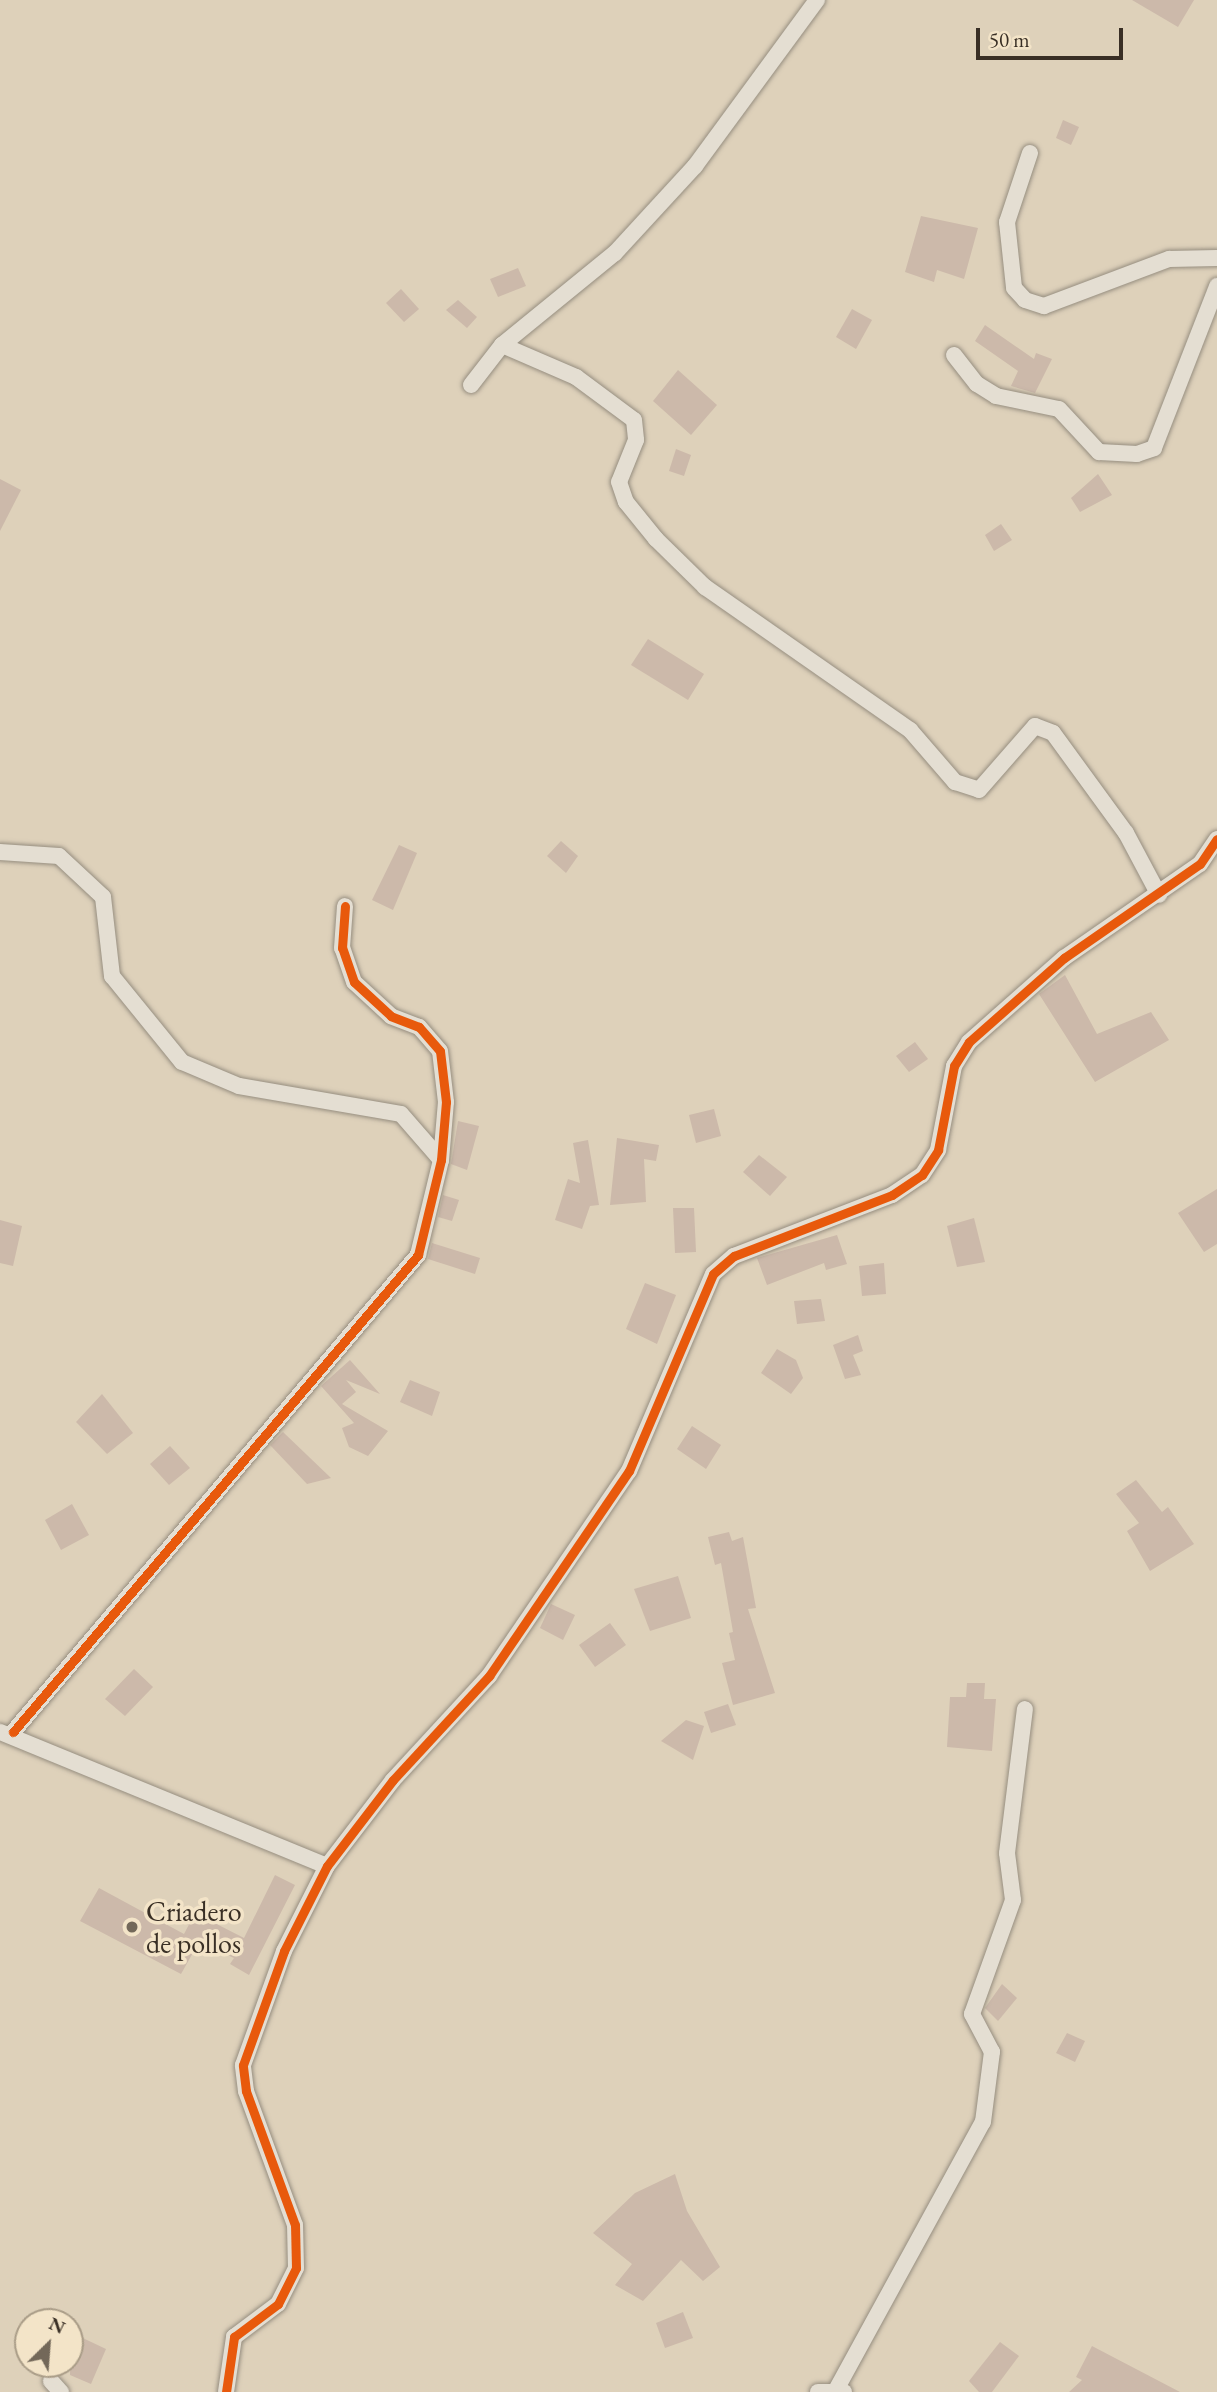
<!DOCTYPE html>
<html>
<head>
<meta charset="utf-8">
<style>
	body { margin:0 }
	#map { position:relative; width:1217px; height:2392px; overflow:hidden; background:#ded1ba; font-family:"EB Garamond",serif }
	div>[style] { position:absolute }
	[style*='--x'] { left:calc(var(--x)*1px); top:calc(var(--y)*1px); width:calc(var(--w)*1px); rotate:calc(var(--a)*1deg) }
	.building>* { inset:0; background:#ccb9aa }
	.roads { filter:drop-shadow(0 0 2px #968e80) drop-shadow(0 0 2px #968e80) }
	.minor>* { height:16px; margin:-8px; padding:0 8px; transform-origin:8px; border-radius:8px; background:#e4ded2 }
	.cycleway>* { height:9px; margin:-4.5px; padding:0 4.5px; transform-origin:4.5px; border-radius:4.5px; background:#e8590c }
	.dots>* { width:19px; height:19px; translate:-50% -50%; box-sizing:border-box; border:4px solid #f3e4c8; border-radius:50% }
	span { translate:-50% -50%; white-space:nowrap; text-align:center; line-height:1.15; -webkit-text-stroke:7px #f3e4c8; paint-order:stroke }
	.poi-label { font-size:28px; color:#392f25 }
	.left { translate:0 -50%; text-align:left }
	.north { position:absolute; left:14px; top:2308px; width:70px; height:70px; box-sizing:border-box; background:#f3e4c8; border:2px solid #a99c87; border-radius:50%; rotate:25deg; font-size:19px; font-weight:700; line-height:28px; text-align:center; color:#392f25 }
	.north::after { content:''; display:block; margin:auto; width:24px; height:32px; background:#736859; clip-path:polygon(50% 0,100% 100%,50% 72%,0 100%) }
	.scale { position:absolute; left:976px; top:28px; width:147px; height:32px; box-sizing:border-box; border:4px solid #392f25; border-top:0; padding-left:9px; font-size:21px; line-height:24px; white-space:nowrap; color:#392f25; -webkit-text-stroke:5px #f3e4c8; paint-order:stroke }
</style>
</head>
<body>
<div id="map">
	<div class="building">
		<div style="clip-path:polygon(1132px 0,1194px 0,1178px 27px)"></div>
		<div style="clip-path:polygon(1063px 120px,1079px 127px,1071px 145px,1056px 138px)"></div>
		<div style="clip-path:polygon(921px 216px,978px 228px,964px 279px,937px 270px,934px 282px,905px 272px)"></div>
		<div style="clip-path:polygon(518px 268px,526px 286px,498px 297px,490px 279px)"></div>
		<div style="clip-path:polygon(401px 289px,419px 309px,404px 322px,386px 303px)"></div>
		<div style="clip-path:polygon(458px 300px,477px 317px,467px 328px,446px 310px)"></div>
		<div style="clip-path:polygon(852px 309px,872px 320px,856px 349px,836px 337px)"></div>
		<div style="clip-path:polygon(985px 325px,1034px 359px,1036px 353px,1052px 359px,1035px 393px,1011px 386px,1018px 371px,975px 341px)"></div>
		<div style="clip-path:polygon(678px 370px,717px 405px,691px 435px,653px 401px)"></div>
		<div style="clip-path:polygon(676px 449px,691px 455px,684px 476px,669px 471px)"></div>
		<div style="clip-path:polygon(1098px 474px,1112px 495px,1080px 512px,1071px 498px)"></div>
		<div style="clip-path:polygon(0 479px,21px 490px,0 531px)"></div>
		<div style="clip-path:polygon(1001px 524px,1012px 540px,994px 551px,985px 535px)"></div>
		<div style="clip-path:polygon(648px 639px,704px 674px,688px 700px,631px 665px)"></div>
		<div style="clip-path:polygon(561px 841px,578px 856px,566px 873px,547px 856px)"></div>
		<div style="clip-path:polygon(399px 845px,417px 853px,393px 910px,372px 900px)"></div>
		<div style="clip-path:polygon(1065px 975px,1097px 1034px,1151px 1012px,1169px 1040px,1095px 1082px,1039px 994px)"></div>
		<div style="clip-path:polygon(915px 1042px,928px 1059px,909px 1072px,896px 1056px)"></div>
		<div style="clip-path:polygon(714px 1109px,721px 1136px,696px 1143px,689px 1115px)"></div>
		<div style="clip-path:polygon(458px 1121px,479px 1126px,467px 1170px,451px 1164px)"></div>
		<div style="clip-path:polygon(617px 1138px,659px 1145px,656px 1161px,644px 1159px,646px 1202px,610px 1205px)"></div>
		<div style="clip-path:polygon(588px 1140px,599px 1205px,590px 1206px,582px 1229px,555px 1220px,568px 1179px,580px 1183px,573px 1143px)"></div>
		<div style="clip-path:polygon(759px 1155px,787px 1177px,770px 1196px,743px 1172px)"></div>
		<div style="clip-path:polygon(1217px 1189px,1217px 1244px,1204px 1252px,1178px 1213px)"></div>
		<div style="clip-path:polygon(443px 1195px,459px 1200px,452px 1221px,438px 1217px)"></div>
		<div style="clip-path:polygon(673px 1208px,694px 1208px,696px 1252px,675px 1253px)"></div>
		<div style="clip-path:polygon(974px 1218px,985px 1262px,957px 1267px,947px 1226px)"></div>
		<div style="clip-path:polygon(0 1220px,22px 1226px,13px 1266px,0 1263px)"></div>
		<div style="clip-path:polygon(837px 1235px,847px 1264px,826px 1270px,824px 1263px,767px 1285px,757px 1258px)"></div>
		<div style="clip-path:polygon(432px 1243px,480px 1258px,475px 1274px,428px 1259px)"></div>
		<div style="clip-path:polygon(884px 1263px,886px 1294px,862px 1296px,859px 1266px)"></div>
		<div style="clip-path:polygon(645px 1283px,676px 1295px,657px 1344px,626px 1329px)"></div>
		<div style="clip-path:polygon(821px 1299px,825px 1321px,797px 1324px,794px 1301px)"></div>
		<div style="clip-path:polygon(858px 1335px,863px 1351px,853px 1355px,861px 1375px,845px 1379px,833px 1345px)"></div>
		<div style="clip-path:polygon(777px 1349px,796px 1360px,803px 1378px,791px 1394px,761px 1373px)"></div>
		<div style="clip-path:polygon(350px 1360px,380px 1394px,346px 1380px,356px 1392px,342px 1404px,388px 1431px,368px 1456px,349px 1447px,342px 1428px,354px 1423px,321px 1386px)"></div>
		<div style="clip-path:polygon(410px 1380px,440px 1392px,432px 1416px,400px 1402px)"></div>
		<div style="clip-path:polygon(102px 1394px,133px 1433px,107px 1454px,76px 1422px)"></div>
		<div style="clip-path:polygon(692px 1426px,721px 1445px,706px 1469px,677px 1449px)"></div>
		<div style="clip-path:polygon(283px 1432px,331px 1478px,307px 1484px,270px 1445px)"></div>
		<div style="clip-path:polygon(170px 1446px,190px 1468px,169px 1485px,150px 1464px)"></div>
		<div style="clip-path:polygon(1136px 1480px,1162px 1512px,1168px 1507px,1194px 1544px,1150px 1571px,1127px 1531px,1139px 1523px,1116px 1494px)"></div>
		<div style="clip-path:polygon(72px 1504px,89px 1535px,61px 1550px,45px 1520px)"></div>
		<div style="clip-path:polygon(729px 1532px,732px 1541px,743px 1537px,756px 1608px,748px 1609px,775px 1693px,733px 1705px,722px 1663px,735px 1660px,729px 1633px,733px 1632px,721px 1563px,715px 1565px,708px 1537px)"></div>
		<div style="clip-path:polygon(678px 1576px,691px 1618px,650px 1631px,634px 1589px)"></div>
		<div style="clip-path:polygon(551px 1604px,575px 1615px,563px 1640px,540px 1628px)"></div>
		<div style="clip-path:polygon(610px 1623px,626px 1645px,595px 1667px,579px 1645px)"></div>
		<div style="clip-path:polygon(134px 1669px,153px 1687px,125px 1716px,105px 1699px)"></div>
		<div style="clip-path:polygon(967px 1683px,985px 1683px,984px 1699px,996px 1699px,992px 1751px,947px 1747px,950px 1697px,966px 1697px)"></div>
		<div style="clip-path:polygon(728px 1704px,736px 1725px,711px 1733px,704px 1712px)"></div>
		<div style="clip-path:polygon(686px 1720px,704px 1726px,693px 1760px,661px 1741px)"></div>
		<div style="clip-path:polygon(275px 1875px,295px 1885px,249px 1975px,230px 1964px,234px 1958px,199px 1942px,181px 1974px,80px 1921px,99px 1888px,184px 1934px,195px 1913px,244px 1938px)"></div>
		<div style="clip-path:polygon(1002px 1984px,1017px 1998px,998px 2021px,985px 2008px)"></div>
		<div style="clip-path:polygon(1067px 2033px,1085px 2041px,1075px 2062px,1056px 2053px)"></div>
		<div style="clip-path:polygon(675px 2174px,687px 2211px,720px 2267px,703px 2281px,681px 2260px,643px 2301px,615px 2285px,632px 2264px,593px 2233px,635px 2193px)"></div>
		<div style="clip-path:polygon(683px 2312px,693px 2338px,665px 2348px,656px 2323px)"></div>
		<div style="clip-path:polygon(70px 2332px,106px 2349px,91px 2384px,70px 2375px)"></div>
		<div style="clip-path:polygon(1000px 2342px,1019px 2356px,992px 2392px,979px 2392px,969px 2381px)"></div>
		<div style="clip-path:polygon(1092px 2346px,1180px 2392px,1069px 2392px,1082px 2380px,1076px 2377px)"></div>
	</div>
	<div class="roads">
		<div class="minor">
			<div style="--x:1030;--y:153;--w:73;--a:108.4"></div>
			<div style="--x:1007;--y:222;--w:66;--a:83.9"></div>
			<div style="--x:1014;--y:288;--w:16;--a:47"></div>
			<div style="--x:1025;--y:300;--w:20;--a:18"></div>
			<div style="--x:1044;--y:306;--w:134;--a:-20.6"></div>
			<div style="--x:1169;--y:259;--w:48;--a:-1.2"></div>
			<div style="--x:502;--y:345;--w:81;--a:23.4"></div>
			<div style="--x:576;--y:377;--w:72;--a:36.6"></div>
			<div style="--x:634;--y:420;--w:20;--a:84"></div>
			<div style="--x:636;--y:440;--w:45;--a:112"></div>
			<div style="--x:619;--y:482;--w:21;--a:71"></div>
			<div style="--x:626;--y:502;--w:48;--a:51"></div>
			<div style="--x:656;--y:539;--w:69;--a:44.4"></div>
			<div style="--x:705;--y:587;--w:250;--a:34.9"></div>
			<div style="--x:910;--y:730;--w:69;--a:49.1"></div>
			<div style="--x:955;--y:782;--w:25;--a:18"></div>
			<div style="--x:979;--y:790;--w:85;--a:-48.8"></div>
			<div style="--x:1035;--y:726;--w:19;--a:21"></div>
			<div style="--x:1053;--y:733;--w:124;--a:53.9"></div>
			<div style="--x:1126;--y:833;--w:70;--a:62"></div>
			<div style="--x:954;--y:355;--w:37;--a:52"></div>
			<div style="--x:977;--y:384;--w:22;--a:32"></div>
			<div style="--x:996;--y:396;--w:64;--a:11.7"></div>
			<div style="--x:1059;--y:409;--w:59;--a:47.1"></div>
			<div style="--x:1099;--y:452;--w:38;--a:3"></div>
			<div style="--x:1137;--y:454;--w:18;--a:-19"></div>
			<div style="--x:1154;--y:448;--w:174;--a:-68.7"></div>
			<div style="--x:471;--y:385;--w:51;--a:-52.2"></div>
			<div style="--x:502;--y:345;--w:146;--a:-39.2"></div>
			<div style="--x:615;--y:253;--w:118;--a:-47.4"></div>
			<div style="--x:695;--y:166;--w:206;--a:-53.7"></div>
			<div style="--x:0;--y:852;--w:59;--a:3.9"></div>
			<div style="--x:59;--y:856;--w:60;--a:43"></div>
			<div style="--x:103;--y:897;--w:80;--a:83.5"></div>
			<div style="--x:112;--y:976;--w:111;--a:50.9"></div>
			<div style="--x:182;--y:1062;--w:62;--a:22.8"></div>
			<div style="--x:239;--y:1086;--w:164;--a:9.8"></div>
			<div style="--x:401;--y:1114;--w:61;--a:49"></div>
			<div style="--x:0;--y:1732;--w:353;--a:22.3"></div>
			<div style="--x:13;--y:1732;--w:626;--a:-49.67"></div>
			<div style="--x:418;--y:1255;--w:98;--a:-76.4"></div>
			<div style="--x:441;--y:1160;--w:58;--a:-85.1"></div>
			<div style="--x:446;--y:1102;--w:51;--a:-96.7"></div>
			<div style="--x:440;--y:1051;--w:32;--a:-131"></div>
			<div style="--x:419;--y:1027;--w:30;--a:-159"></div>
			<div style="--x:391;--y:1016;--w:50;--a:-137.4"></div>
			<div style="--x:354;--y:982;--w:36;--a:-109"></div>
			<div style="--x:342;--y:948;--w:42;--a:-85.9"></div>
			<div style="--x:51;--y:2381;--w:15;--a:48"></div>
			<div style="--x:836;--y:2390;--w:306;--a:-61.3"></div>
			<div style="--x:983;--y:2122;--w:71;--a:-82.7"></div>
			<div style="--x:992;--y:2052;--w:43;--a:-117.8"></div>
			<div style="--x:972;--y:2014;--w:121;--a:-70.2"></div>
			<div style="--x:1013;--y:1900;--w:47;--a:-97.3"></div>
			<div style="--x:1007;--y:1853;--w:145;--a:-82.9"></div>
			<div style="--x:226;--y:2392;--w:56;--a:-81.7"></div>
			<div style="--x:234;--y:2337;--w:55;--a:-36.9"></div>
			<div style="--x:278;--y:2304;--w:40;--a:-63.4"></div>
			<div style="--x:296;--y:2268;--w:43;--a:-91.3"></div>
			<div style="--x:295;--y:2225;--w:143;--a:-110.1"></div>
			<div style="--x:246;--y:2091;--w:26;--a:-97"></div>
			<div style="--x:243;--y:2065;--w:121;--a:-70.2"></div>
			<div style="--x:284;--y:1951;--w:95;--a:-63.2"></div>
			<div style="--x:327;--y:1866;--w:108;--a:-52.5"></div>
			<div style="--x:393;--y:1780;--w:142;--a:-47.3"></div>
			<div style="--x:489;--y:1676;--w:248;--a:-55.7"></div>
			<div style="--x:629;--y:1471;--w:214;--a:-66.9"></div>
			<div style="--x:713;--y:1274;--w:28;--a:-41"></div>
			<div style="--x:734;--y:1256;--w:169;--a:-21.1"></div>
			<div style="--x:892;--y:1195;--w:36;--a:-34"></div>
			<div style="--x:922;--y:1175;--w:30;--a:-57"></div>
			<div style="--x:938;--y:1150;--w:86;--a:-79.2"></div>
			<div style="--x:954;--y:1066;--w:28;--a:-58"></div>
			<div style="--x:969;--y:1042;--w:127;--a:-41.5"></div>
			<div style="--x:1064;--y:958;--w:165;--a:-34.7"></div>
			<div style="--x:1200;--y:864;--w:30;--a:-56"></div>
			<div style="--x:818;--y:2392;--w:26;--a:0"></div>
		</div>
	</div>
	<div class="cycleway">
		<div style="--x:13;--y:1732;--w:626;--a:-49.67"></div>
		<div style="--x:418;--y:1255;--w:98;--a:-76.4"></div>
		<div style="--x:441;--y:1160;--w:58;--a:-85.1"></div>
		<div style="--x:446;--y:1102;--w:51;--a:-96.7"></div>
		<div style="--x:440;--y:1051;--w:32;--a:-131"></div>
		<div style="--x:419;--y:1027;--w:30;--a:-159"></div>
		<div style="--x:391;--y:1016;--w:50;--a:-137.4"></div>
		<div style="--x:354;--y:982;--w:36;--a:-109"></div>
		<div style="--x:342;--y:948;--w:42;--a:-85.9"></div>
		<div style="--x:226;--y:2392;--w:56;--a:-81.7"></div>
		<div style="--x:234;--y:2337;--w:55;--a:-36.9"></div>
		<div style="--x:278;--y:2304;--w:40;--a:-63.4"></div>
		<div style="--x:296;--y:2268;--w:43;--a:-91.3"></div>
		<div style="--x:295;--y:2225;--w:143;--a:-110.1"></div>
		<div style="--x:246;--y:2091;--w:26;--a:-97"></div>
		<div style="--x:243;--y:2065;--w:121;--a:-70.2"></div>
		<div style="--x:284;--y:1951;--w:95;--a:-63.2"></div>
		<div style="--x:327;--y:1866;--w:108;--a:-52.5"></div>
		<div style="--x:393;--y:1780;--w:142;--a:-47.3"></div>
		<div style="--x:489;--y:1676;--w:248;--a:-55.7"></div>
		<div style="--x:629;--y:1471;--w:214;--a:-66.9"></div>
		<div style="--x:713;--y:1274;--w:28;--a:-41"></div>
		<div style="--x:734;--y:1256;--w:169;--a:-21.1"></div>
		<div style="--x:892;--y:1195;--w:36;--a:-34"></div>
		<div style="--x:922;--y:1175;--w:30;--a:-57"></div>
		<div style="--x:938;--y:1150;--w:86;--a:-79.2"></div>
		<div style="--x:954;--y:1066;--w:28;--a:-58"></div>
		<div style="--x:969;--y:1042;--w:127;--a:-41.5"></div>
		<div style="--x:1064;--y:958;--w:165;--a:-34.7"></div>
		<div style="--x:1200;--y:864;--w:30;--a:-56"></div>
	</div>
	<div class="dots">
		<div style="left:132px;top:1927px;background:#736859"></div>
	</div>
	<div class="poi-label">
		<span class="left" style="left:146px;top:1927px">Criadero<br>de pollos</span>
	</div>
	<div class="north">N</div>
	<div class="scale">50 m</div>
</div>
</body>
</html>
